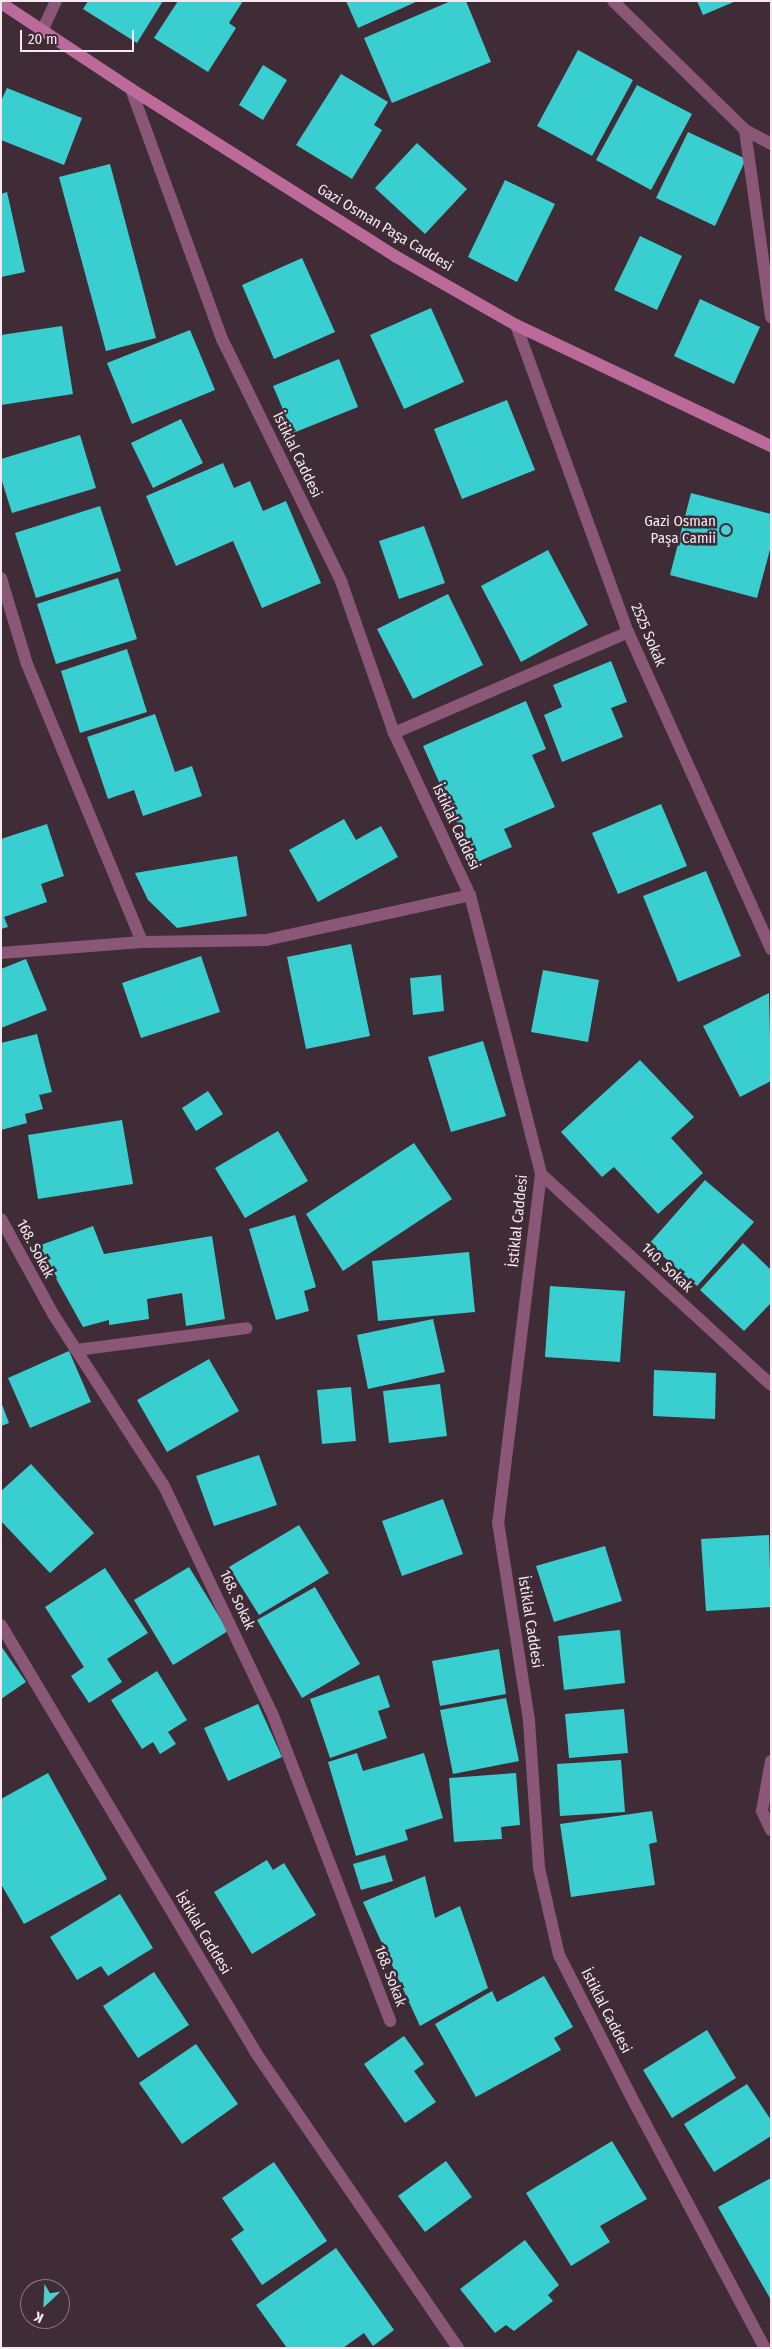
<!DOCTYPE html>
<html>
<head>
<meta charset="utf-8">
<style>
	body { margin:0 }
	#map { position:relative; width:772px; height:2349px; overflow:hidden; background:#3f2c37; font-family:"Fira Sans Condensed",sans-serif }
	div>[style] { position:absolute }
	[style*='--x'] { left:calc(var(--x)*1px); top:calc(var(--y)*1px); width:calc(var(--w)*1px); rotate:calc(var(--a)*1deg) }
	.building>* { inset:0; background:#39cfd1 }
	.lane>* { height:12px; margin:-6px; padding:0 6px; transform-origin:6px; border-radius:6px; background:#8b5776 }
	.street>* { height:12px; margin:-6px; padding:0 6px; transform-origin:6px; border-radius:6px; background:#8b5776 }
	.secondary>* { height:12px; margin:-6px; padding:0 6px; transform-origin:6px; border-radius:6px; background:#bc699c }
	.dots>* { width:14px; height:14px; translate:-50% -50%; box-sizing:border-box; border:2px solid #3f2c37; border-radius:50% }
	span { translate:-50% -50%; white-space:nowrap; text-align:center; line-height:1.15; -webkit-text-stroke:5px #3f2c37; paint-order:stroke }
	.street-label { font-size:15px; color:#f6e9f0 }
	.poi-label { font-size:15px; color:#f6e9f0 }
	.right { translate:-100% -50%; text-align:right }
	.frame { position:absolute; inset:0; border:2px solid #f6e9f0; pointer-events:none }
	.north { position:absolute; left:20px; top:2279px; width:50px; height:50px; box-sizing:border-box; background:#3f2c37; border:1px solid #887881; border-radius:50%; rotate:205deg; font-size:14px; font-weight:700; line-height:20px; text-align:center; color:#f6e9f0 }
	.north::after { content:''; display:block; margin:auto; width:18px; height:22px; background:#52cdcf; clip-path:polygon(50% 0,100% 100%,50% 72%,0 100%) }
	.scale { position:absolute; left:20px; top:30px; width:114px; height:22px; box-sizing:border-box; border:2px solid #f6e9f0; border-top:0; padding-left:6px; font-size:15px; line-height:18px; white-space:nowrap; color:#f6e9f0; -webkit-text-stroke:4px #3f2c37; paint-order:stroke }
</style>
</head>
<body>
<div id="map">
	<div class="building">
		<div style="clip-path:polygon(88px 1px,163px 1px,137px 43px,83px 9px)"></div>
		<div style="clip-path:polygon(178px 1px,243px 1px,229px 23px,236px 28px,208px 72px,154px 38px)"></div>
		<div style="clip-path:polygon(346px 1px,418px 1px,358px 28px)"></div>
		<div style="clip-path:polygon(451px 1px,466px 1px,491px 62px,392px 103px,364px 38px)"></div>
		<div style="clip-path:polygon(697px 1px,736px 1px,703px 15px)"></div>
		<div style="clip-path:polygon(578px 50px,633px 80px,592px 156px,537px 126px)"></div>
		<div style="clip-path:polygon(263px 65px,287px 80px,263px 120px,239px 105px)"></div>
		<div style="clip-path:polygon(341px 74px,388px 102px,374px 125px,382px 130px,352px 179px,296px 145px)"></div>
		<div style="clip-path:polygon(637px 85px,692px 114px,651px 190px,596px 160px)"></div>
		<div style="clip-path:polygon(7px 88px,82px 118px,64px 165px,1px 140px,1px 101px)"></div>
		<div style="clip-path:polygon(688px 132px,746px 159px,715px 226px,656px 198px)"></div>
		<div style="clip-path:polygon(417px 143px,467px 189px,425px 234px,375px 188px)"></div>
		<div style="clip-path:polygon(110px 164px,156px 338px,106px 351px,59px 177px)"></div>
		<div style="clip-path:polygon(505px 180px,555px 204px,517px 282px,468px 257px)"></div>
		<div style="clip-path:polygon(7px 192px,25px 272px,1px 277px,1px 194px)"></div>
		<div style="clip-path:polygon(640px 236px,682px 256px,657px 310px,614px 290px)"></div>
		<div style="clip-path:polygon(302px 258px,335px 332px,274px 359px,242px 285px)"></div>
		<div style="clip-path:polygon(700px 299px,760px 327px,734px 384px,674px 356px)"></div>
		<div style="clip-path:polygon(431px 308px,464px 382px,404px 409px,370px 335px)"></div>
		<div style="clip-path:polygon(62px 326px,73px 394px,1px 405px,1px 335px)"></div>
		<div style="clip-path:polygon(190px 330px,215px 390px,132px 424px,107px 363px)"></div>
		<div style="clip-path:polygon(339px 359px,358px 407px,293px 433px,273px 386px)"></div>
		<div style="clip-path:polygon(507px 400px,535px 470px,462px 499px,434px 429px)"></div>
		<div style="clip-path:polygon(181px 419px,203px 463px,153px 488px,131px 443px)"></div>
		<div style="clip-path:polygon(80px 435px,96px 488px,12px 513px,1px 478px,1px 459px)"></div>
		<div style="clip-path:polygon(223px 463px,234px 488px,250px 481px,263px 511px,286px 501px,321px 583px,262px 608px,233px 541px,176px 566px,146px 496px)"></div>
		<div style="clip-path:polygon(691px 493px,771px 514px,771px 546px,757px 598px,670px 575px)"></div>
		<div style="clip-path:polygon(100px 506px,121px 571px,36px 598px,15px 533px)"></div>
		<div style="clip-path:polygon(424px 526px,445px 583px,399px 599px,379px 541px)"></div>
		<div style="clip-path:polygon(548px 550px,588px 625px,521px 662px,481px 586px)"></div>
		<div style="clip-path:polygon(118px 578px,137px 639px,56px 664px,37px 604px)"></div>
		<div style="clip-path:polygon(448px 594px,483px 665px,413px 699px,377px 629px)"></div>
		<div style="clip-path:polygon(127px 649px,147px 712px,80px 733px,61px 671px)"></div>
		<div style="clip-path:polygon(611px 661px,627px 702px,611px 708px,623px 737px,562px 762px,544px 715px,562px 707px,553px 685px)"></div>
		<div style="clip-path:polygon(526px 701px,546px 749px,532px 755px,555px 807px,504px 829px,512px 847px,475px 863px,423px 746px)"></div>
		<div style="clip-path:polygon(155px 714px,175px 772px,192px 766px,202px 796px,143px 816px,134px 790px,108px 799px,87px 737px)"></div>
		<div style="clip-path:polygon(661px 804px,687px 866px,618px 894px,592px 833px)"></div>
		<div style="clip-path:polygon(344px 819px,356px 840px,381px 826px,398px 857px,318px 902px,289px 850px)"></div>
		<div style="clip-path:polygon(47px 824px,64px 876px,41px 884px,47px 902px,4px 917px,8px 927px,1px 929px,1px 839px)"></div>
		<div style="clip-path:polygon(237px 856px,247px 916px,177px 928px,148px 900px,135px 873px)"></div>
		<div style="clip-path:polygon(706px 871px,741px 956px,678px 982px,643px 896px)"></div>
		<div style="clip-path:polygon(351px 944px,370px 1036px,306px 1049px,287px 957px)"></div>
		<div style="clip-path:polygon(201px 956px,220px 1012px,141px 1038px,122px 983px)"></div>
		<div style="clip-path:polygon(26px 959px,47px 1010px,1px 1028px,1px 969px)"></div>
		<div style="clip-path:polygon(543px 970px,599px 980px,588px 1042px,531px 1032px)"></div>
		<div style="clip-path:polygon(441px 975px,444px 1011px,413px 1015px,410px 978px)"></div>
		<div style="clip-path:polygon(769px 993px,771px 1081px,740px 1097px,703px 1026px)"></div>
		<div style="clip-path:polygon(37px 1034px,52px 1092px,39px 1095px,43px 1109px,25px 1114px,27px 1123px,1px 1130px,1px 1043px)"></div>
		<div style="clip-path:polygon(483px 1041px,506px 1116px,451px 1132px,428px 1057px)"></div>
		<div style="clip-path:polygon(640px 1060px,694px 1117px,671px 1138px,703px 1173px,658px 1214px,614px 1167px,602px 1177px,561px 1132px)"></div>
		<div style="clip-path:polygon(208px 1091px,223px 1114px,196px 1131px,182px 1108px)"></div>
		<div style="clip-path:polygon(122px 1120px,133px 1184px,38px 1199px,28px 1135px)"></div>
		<div style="clip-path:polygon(278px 1131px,308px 1181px,245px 1218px,215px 1168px)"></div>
		<div style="clip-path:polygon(414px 1143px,452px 1199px,343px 1271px,306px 1214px)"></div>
		<div style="clip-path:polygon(705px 1180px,754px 1222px,697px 1286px,649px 1244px)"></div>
		<div style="clip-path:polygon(295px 1215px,316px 1287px,304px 1291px,309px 1311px,276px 1320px,249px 1229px)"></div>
		<div style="clip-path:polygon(93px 1226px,104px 1254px,212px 1236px,225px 1319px,186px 1326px,182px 1293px,147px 1299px,149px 1319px,109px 1325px,109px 1320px,83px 1327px,38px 1246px)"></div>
		<div style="clip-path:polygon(743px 1243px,771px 1270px,771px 1303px,744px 1331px,700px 1290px)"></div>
		<div style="clip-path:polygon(469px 1252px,475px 1312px,378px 1321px,372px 1261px)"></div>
		<div style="clip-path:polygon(550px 1286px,625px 1291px,620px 1362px,545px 1357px)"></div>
		<div style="clip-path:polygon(433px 1319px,445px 1372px,368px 1389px,357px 1335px)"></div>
		<div style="clip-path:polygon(69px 1351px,91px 1402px,30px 1428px,8px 1378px)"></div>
		<div style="clip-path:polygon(209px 1359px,239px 1411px,167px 1452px,137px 1400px)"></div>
		<div style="clip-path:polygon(654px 1370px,716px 1373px,715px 1419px,653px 1416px)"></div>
		<div style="clip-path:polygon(440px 1384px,447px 1436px,389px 1443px,383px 1391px)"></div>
		<div style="clip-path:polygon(351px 1387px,356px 1441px,322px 1444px,317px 1390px)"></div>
		<div style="clip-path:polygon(1px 1402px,9px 1423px,1px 1426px)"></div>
		<div style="clip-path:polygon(259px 1455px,277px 1505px,214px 1526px,196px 1476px)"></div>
		<div style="clip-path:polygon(31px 1464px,94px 1533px,50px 1573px,1px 1521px,1px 1491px)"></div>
		<div style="clip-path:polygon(443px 1499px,463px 1554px,402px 1576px,382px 1521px)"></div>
		<div style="clip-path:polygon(299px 1525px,329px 1573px,259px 1615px,229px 1567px)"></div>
		<div style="clip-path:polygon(769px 1535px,771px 1607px,706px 1611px,701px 1539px)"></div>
		<div style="clip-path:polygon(605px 1546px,622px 1601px,554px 1622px,536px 1566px)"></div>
		<div style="clip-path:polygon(189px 1567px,228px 1631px,173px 1665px,134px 1600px)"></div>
		<div style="clip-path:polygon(105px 1568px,148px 1633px,107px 1659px,122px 1682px,89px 1703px,71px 1676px,84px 1667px,45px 1607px)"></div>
		<div style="clip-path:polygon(315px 1587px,360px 1664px,302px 1698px,257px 1620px)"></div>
		<div style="clip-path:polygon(620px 1630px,625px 1683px,564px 1690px,558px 1636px)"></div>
		<div style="clip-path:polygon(1px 1646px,26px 1682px,1px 1699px)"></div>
		<div style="clip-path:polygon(499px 1649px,506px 1694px,440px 1706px,432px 1661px)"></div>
		<div style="clip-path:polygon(157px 1671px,187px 1720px,168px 1732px,176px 1744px,160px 1754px,153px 1742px,142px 1749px,111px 1700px)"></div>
		<div style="clip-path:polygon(379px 1675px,390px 1707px,378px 1711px,387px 1738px,330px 1758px,310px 1699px)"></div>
		<div style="clip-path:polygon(506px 1698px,519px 1761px,453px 1774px,440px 1710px)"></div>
		<div style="clip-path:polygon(258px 1704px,282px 1757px,228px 1781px,204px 1728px)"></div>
		<div style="clip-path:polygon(624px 1709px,628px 1753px,569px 1758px,565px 1714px)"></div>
		<div style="clip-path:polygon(357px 1753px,363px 1771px,424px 1753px,443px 1818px,405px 1830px,408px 1840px,356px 1856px,328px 1762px)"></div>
		<div style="clip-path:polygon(621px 1760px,625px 1812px,560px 1816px,557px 1764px)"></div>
		<div style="clip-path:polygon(48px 1773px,107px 1879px,24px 1924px,1px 1884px,1px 1799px)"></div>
		<div style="clip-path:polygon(516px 1773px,520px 1825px,501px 1827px,502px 1839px,454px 1842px,449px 1778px)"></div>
		<div style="clip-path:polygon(652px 1811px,657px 1842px,649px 1844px,655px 1885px,571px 1897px,560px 1824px)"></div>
		<div style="clip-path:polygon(385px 1855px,393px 1881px,361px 1890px,353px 1864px)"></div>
		<div style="clip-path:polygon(267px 1860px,273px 1870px,284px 1863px,316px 1915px,252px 1954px,214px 1892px)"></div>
		<div style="clip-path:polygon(425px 1876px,435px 1918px,460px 1906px,488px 1988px,420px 2026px,363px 1902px)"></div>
		<div style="clip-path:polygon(120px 1894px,153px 1948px,108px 1976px,101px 1966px,77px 1980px,50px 1937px)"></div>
		<div style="clip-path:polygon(154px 1972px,189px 2025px,138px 2058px,103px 2006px)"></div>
		<div style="clip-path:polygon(544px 1976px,573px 2027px,554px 2038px,561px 2050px,476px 2097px,435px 2024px,492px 1991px,497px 2002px)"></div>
		<div style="clip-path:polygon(707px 2030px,736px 2078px,672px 2118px,643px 2070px)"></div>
		<div style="clip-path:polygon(404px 2036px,424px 2064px,414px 2071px,436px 2102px,405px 2123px,364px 2064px)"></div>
		<div style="clip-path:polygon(196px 2044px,238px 2104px,182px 2144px,139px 2083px)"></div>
		<div style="clip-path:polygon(747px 2084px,771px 2120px,771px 2136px,714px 2172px,684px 2124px)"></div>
		<div style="clip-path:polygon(612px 2141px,647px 2199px,600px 2226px,610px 2242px,571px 2266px,526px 2193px)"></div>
		<div style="clip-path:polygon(446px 2161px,472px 2197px,425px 2232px,398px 2196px)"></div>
		<div style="clip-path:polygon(274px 2162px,327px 2241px,262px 2285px,231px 2239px,244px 2230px,222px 2198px)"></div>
		<div style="clip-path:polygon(771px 2178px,771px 2300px,718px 2207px)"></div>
		<div style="clip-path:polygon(525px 2240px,559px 2285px,548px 2295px,553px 2301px,514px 2331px,506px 2325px,495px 2333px,460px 2289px)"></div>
		<div style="clip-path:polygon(336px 2248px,394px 2330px,373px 2346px,364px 2333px,343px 2348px,287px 2348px,256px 2305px)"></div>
	</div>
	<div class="lane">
		<div style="--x:76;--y:1350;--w:172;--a:-7.3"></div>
	</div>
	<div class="street">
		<div style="--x:613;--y:1;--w:185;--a:44.3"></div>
		<div style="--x:745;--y:130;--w:30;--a:28"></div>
		<div style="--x:42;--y:31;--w:33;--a:-65"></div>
		<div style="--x:131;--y:89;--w:266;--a:70"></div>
		<div style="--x:222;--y:339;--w:270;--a:63.8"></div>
		<div style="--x:341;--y:581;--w:161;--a:70.8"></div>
		<div style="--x:394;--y:733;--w:179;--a:64.9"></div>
		<div style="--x:470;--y:895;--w:288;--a:75.7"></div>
		<div style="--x:541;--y:1174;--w:351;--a:97"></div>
		<div style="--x:498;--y:1522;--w:201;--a:81.1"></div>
		<div style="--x:529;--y:1721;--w:147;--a:86.1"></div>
		<div style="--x:539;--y:1868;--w:89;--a:77.1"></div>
		<div style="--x:559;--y:1955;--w:167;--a:63"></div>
		<div style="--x:635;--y:2104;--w:276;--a:62"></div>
		<div style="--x:745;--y:130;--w:189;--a:82.1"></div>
		<div style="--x:516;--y:325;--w:327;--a:70"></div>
		<div style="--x:628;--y:632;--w:348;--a:65.7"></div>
		<div style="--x:1;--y:578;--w:90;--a:73.2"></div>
		<div style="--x:27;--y:664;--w:301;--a:67.5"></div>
		<div style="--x:394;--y:733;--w:255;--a:-23.3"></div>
		<div style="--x:1;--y:953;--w:141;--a:-4.5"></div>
		<div style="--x:142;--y:942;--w:124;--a:-0.9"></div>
		<div style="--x:266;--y:940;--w:209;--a:-12.4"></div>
		<div style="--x:541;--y:1174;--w:312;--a:42.5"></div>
		<div style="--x:1;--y:1219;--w:108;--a:61.3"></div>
		<div style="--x:53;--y:1314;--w:205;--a:57.2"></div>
		<div style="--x:164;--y:1486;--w:251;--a:64.6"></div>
		<div style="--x:272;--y:1713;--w:330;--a:69"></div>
		<div style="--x:1;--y:1625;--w:498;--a:59.2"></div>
		<div style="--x:256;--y:2053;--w:358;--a:55.6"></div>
		<div style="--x:771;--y:1761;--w:51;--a:100.2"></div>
		<div style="--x:762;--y:1811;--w:21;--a:65"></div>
	</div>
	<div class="secondary">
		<div style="--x:1;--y:3;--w:156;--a:33.5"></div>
		<div style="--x:131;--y:89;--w:312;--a:32.3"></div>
		<div style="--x:395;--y:256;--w:139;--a:29.7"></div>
		<div style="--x:516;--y:325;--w:282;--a:25.4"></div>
	</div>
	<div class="dots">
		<div style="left:726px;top:530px;background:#52cdcf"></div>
	</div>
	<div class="street-label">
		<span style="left:385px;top:228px;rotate:31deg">Gazi Osman Paşa Caddesi</span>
		<span style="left:297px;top:455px;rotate:64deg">İstiklal Caddesi</span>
		<span style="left:648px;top:635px;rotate:67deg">2525 Sokak</span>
		<span style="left:456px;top:827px;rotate:65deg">İstiklal Caddesi</span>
		<span style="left:518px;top:1221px;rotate:-84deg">İstiklal Caddesi</span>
		<span style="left:35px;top:1249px;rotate:62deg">168. Sokak</span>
		<span style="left:667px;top:1268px;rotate:43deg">140. Sokak</span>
		<span style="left:237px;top:1600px;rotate:65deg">168. Sokak</span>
		<span style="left:530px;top:1622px;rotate:81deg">İstiklal Caddesi</span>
		<span style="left:203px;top:1933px;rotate:59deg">İstiklal Caddesi</span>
		<span style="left:390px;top:1976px;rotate:69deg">168. Sokak</span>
		<span style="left:606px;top:2011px;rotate:63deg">İstiklal Caddesi</span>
	</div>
	<div class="poi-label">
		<span class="right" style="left:716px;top:530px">Gazi Osman<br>Paşa Camii</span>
	</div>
	<div class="frame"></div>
	<div class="north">K</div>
	<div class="scale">20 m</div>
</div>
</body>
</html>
